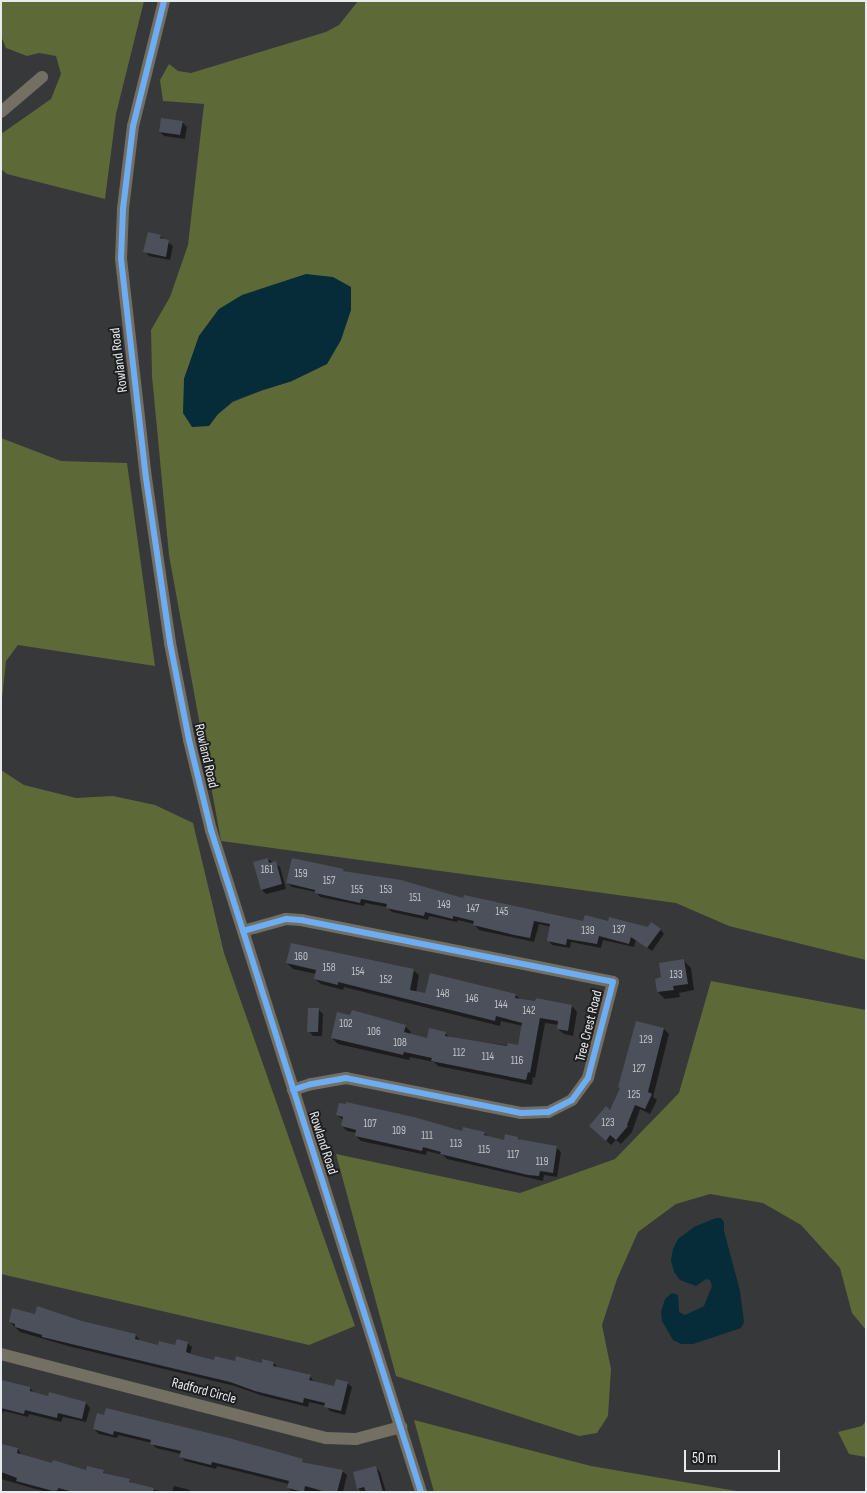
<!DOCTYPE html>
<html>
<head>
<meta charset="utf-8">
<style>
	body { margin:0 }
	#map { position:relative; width:867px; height:1493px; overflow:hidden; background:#36383a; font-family:"Sofia Sans Condensed",sans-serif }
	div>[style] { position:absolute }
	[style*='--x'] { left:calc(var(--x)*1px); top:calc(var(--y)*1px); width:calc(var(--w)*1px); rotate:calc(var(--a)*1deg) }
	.forest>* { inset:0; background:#5d6a37 }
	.water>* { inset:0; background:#062b39 }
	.shadow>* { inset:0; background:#0007 }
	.building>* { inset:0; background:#4b505b }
	.minor>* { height:12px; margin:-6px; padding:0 6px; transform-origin:6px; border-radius:6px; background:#736f62 }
	.cycleway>* { height:6px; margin:-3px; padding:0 3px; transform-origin:3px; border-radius:3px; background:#6dadf4 }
	span { translate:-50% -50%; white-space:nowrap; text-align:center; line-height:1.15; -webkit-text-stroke:4px #1d1e20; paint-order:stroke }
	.number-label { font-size:11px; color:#c2c4c8 }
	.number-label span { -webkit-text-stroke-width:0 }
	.street-label { font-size:14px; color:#e9eaed }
	.frame { position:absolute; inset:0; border:2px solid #e9eaed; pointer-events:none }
	.scale { position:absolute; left:684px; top:1450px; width:96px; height:22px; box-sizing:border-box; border:2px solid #e9eaed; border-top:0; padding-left:6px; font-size:15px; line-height:18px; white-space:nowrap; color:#e9eaed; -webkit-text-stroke:4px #1d1e20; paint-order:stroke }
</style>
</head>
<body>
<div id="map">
	<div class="forest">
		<div style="clip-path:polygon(1px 1px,144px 1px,116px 114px,105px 199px,7px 174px,1px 169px,1px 134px,51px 99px,61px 74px,56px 56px,39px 53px,27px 56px,6px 48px,1px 36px)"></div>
		<div style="clip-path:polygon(evenodd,358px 1px,866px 1px,866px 960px,729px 926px,676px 903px,221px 841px,169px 555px,152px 376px,151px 330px,170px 297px,188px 245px,204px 104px,163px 101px,160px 80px,169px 64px,178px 71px,191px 73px,326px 32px,339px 25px,358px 1px,219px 309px,292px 381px,263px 390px,233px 402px,218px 414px,208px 426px,184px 379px,199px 336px,219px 309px)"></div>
		<div style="clip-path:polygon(1px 438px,61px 461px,127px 463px,155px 666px,18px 645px,6px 661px,1px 708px)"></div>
		<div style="clip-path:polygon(1px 770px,24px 785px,76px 798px,113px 796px,155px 805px,193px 823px,224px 953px,355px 1326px,309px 1345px,1px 1274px)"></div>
		<div style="clip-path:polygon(711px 981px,866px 1010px,866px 1330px,852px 1313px,840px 1268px,801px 1225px,763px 1203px,710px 1194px,676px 1204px,638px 1232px,617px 1279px,602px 1325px,611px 1369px,608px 1416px,597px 1433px,579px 1436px,396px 1376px,336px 1154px,520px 1193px,615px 1159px,679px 1093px)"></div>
		<div style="clip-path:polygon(414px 1420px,591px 1466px,742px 1492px,434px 1492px)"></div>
		<div style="clip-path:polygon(866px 1421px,866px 1457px,849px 1454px,838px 1432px,862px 1426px)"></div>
	</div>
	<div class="water">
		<div style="clip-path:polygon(306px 274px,333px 277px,351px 287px,351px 310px,341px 340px,327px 364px,292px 381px,263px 390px,233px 401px,218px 414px,209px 426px,192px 427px,183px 413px,184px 379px,199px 336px,219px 309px,242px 295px)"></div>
		<div style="clip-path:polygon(716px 1218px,721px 1218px,724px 1222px,724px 1231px,740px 1291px,744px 1322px,741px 1328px,693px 1344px,681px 1344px,673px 1340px,662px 1321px,661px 1312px,665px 1299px,672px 1293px,678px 1295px,679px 1312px,685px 1315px,704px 1306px,712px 1286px,710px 1280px,706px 1279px,696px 1286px,680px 1280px,674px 1272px,671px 1260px,673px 1249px,678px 1239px,694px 1227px)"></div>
	</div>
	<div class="shadow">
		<div style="clip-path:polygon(182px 122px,187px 127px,185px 139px,164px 136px,160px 132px)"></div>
		<div style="clip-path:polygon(160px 236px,173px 246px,170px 260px,149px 256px,145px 251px)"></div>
		<div style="clip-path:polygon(268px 859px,280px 867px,286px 889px,266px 894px,262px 890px)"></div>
		<div style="clip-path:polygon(343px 870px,346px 873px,464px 899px,584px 922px,609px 922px,660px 929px,664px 934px,652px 951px,636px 940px,634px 947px,603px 940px,601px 948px,571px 942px,570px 948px,552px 945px,548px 940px,551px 927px,539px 924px,534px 942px,479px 930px,474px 924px,458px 920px,457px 922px,429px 916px,428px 920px,392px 912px,387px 907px,365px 903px,364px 906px,320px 897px,316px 892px,292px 887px,287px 882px)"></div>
		<div style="clip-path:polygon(684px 961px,691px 968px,694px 990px,679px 993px,680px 997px,665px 999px,658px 992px,663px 979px)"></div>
		<div style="clip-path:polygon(287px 963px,413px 970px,419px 975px,416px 993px,426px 995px,516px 995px,521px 1000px,572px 1006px,577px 1012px,573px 1036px,564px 1034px,558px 1029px,559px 1025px,545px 1023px,535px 1078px,533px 1077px,532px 1085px,438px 1066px,434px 1062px,410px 1057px,409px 1060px,338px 1044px,332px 1038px,405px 1026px,411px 1032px,410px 1035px,428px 1040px,445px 1033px,450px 1038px,519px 1047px,523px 1026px,501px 1021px,500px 1026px,344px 987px,343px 990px,321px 984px,315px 979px,316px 974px,293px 969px)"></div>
		<div style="clip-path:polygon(318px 1009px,323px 1014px,322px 1036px,313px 1036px,309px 1031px)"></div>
		<div style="clip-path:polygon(664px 1029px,669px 1034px,653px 1097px,657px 1100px,650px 1114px,640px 1109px,632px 1132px,621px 1144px,616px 1140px,611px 1145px,596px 1131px)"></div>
		<div style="clip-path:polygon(337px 1115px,463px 1132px,484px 1133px,490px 1138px,505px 1142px,518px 1138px,521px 1141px,556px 1147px,561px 1152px,557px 1177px,544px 1175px,543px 1181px,447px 1159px,443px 1155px,427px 1151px,426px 1155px,361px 1141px,356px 1136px,357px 1133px,347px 1131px,342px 1126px,343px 1120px)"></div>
		<div style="clip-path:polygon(36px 1315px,82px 1322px,136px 1335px,140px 1341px,159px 1346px,176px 1346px,187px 1343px,192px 1347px,190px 1355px,215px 1362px,274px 1363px,278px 1368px,310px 1376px,314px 1382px,335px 1387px,347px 1383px,352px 1387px,345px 1415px,330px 1411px,326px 1406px,309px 1402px,308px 1407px,260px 1395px,235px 1386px,68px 1346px,20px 1332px,10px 1322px)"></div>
		<div style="clip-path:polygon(1px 1381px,30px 1388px,35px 1394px,86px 1403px,90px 1408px,86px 1422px,63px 1417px,61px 1422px,29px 1414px,28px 1417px,4px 1411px,1px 1414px)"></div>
		<div style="clip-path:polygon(98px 1415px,342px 1471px,347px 1475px,343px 1492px,292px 1492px,288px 1488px,289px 1484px,217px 1466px,216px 1469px,185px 1461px,181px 1457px,181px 1454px,156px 1448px,152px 1443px,118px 1435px,117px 1438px,99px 1434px,94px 1429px)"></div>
		<div style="clip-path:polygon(1px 1445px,18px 1449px,22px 1456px,87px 1472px,103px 1472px,106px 1475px,129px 1481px,132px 1484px,164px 1492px,46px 1492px,1px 1479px)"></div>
		<div style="clip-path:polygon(376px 1468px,380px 1472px,386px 1492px,362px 1492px,358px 1488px)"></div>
		<div style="clip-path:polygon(174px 1486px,190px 1490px,191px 1492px,172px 1492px)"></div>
	</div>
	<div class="building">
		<div style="clip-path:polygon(161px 118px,183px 121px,180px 135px,159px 132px)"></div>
		<div style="clip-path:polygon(148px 232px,161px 235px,160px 238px,169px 240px,166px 257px,143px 252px)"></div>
		<div style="clip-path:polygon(268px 858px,269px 863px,276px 861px,282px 884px,261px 890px,253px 862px)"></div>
		<div style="clip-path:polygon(292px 858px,344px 869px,343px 871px,401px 880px,463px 898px,464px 895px,583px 921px,585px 915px,608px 921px,609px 917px,648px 927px,651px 922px,661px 929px,647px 948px,631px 937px,629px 944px,599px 936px,597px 944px,567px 939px,566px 945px,547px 941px,550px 924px,534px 921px,530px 938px,514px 935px,473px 925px,474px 921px,453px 916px,453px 919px,425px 912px,424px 916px,386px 908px,387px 904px,361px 899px,360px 903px,315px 893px,315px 890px,286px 883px)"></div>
		<div style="clip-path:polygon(291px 943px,414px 969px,410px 990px,425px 993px,430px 973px,516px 994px,515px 998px,535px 1001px,536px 998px,572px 1005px,568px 1031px,557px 1029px,558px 1021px,540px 1018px,530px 1073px,528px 1072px,526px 1080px,431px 1061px,432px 1058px,404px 1052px,403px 1055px,331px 1038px,337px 1012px,350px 1015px,352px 1010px,406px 1025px,404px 1032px,427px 1038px,429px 1028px,446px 1032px,445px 1036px,507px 1046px,508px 1043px,518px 1045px,522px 1023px,496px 1016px,495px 1021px,338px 982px,338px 985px,314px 979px,316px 970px,286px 963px)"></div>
		<div style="clip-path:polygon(684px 959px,688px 984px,673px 986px,674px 990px,657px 992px,655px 979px,661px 977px,659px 963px)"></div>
		<div style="clip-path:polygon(308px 1008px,319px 1008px,318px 1032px,307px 1032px)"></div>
		<div style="clip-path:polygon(636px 1021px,664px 1028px,648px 1092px,652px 1094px,645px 1109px,635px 1105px,627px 1125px,628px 1126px,616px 1140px,610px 1135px,606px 1141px,589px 1126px,606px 1106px,610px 1110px,620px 1088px,618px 1087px)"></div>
		<div style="clip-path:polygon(346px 1102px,414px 1117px,462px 1131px,463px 1127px,485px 1132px,484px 1135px,504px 1140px,505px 1134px,518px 1137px,518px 1139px,557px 1146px,553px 1173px,540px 1171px,539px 1176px,528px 1175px,440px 1154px,441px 1152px,423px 1147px,422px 1151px,355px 1136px,356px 1130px,341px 1126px,343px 1117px,336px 1115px,339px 1103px,346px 1104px)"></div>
		<div style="clip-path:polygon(37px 1306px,82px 1321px,136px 1334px,135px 1339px,158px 1345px,159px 1341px,175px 1345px,177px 1339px,188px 1342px,186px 1352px,194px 1355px,214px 1360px,215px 1356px,235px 1361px,236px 1356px,262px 1363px,262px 1359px,274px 1362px,273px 1366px,311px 1375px,309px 1380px,334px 1386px,336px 1379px,348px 1382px,341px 1411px,324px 1407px,325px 1403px,304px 1398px,303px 1403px,255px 1391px,230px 1382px,42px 1337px,42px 1335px,15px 1327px,15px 1324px,9px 1322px,12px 1308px,35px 1314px)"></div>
		<div style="clip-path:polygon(1px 1380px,30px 1387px,30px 1391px,48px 1396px,49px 1392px,86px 1402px,82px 1419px,58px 1413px,57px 1418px,25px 1410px,24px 1414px,1px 1408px)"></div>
		<div style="clip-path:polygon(106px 1408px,229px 1438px,303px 1459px,302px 1462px,343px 1470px,337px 1492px,326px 1492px,305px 1486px,304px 1492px,287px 1488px,289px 1481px,212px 1462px,211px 1465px,179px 1457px,181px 1451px,150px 1444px,151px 1440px,114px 1431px,113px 1435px,93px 1429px,97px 1413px,104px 1415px)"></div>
		<div style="clip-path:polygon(1px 1444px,18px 1448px,17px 1453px,52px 1463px,53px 1460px,86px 1470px,87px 1466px,104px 1470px,103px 1473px,130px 1479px,129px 1482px,154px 1488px,153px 1492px,73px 1492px,58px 1488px,58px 1490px,53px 1491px,16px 1481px,17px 1478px,1px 1472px)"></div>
		<div style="clip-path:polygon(376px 1466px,383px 1492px,366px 1492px,364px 1487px,357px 1489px,353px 1472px)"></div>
	</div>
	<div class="minor">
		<div style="--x:164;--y:1;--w:129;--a:103.9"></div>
		<div style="--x:133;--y:126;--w:84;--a:96.9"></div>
		<div style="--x:123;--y:209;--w:50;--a:92.3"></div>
		<div style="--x:121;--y:259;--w:220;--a:83.5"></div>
		<div style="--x:146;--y:478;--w:167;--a:81.7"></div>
		<div style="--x:170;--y:643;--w:99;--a:78.9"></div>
		<div style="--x:189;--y:740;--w:93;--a:76.3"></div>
		<div style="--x:211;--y:830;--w:695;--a:72.4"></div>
		<div style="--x:1;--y:112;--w:54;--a:-40.5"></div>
		<div style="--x:243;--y:931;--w:45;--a:-15.6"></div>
		<div style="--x:286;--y:919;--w:15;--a:4"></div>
		<div style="--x:301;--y:920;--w:318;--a:11.2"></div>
		<div style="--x:613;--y:982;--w:99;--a:104.6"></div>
		<div style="--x:588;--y:1078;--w:27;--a:126"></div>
		<div style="--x:572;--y:1100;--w:27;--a:153"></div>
		<div style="--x:548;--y:1112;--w:27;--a:178"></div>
		<div style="--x:521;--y:1113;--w:178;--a:-168.7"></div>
		<div style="--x:346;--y:1078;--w:36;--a:170"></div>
		<div style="--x:311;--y:1084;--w:19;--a:162"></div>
		<div style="--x:1;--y:1354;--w:336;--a:14.5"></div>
		<div style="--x:326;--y:1438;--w:30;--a:2"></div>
		<div style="--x:356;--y:1439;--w:47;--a:-14.9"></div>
	</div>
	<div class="cycleway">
		<div style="--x:164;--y:1;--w:129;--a:103.9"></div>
		<div style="--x:133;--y:126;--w:84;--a:96.9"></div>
		<div style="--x:123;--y:209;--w:50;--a:92.3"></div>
		<div style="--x:121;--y:259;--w:220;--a:83.5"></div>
		<div style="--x:146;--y:478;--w:167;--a:81.7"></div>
		<div style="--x:170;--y:643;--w:99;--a:78.9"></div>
		<div style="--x:189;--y:740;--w:93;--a:76.3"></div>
		<div style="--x:211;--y:830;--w:695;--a:72.4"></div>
		<div style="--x:243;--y:931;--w:45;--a:-15.6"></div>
		<div style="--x:286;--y:919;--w:15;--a:4"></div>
		<div style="--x:301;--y:920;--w:318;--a:11.2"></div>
		<div style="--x:613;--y:982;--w:99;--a:104.6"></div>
		<div style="--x:588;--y:1078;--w:27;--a:126"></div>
		<div style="--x:572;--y:1100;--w:27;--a:153"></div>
		<div style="--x:548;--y:1112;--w:27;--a:178"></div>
		<div style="--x:521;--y:1113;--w:178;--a:-168.7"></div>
		<div style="--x:346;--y:1078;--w:36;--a:170"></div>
		<div style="--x:311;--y:1084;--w:19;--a:162"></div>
	</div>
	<div class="number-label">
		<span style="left:267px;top:870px">161</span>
		<span style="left:301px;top:874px">159</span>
		<span style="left:329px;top:881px">157</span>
		<span style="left:357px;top:890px">155</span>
		<span style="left:386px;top:890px">153</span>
		<span style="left:415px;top:898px">151</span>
		<span style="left:444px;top:905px">149</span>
		<span style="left:473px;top:909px">147</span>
		<span style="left:502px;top:912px">145</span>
		<span style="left:619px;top:930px">137</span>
		<span style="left:588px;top:931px">139</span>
		<span style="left:301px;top:957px">160</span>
		<span style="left:329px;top:968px">158</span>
		<span style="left:358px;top:972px">154</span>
		<span style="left:676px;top:975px">133</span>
		<span style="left:386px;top:980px">152</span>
		<span style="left:443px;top:994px">148</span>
		<span style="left:472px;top:999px">146</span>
		<span style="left:501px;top:1005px">144</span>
		<span style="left:529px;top:1011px">142</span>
		<span style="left:346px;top:1024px">102</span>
		<span style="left:374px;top:1032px">106</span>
		<span style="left:646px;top:1040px">129</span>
		<span style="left:400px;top:1043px">108</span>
		<span style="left:459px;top:1053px">112</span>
		<span style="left:488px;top:1057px">114</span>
		<span style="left:517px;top:1061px">116</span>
		<span style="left:639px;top:1069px">127</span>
		<span style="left:634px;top:1095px">125</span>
		<span style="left:608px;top:1123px">123</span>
		<span style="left:370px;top:1124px">107</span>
		<span style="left:399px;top:1131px">109</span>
		<span style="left:427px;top:1136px">111</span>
		<span style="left:456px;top:1144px">113</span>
		<span style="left:484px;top:1150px">115</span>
		<span style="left:513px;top:1155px">117</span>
		<span style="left:542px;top:1162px">119</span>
	</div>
	<div class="street-label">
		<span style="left:119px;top:360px;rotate:-97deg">Rowland Road</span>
		<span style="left:206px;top:756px;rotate:77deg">Rowland Road</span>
		<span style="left:589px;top:1026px;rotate:-76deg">Tree Crest Road</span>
		<span style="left:323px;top:1143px;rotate:72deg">Rowland Road</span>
		<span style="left:204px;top:1391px;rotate:15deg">Radford Circle</span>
	</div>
	<div class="frame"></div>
	<div class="scale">50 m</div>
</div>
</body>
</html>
